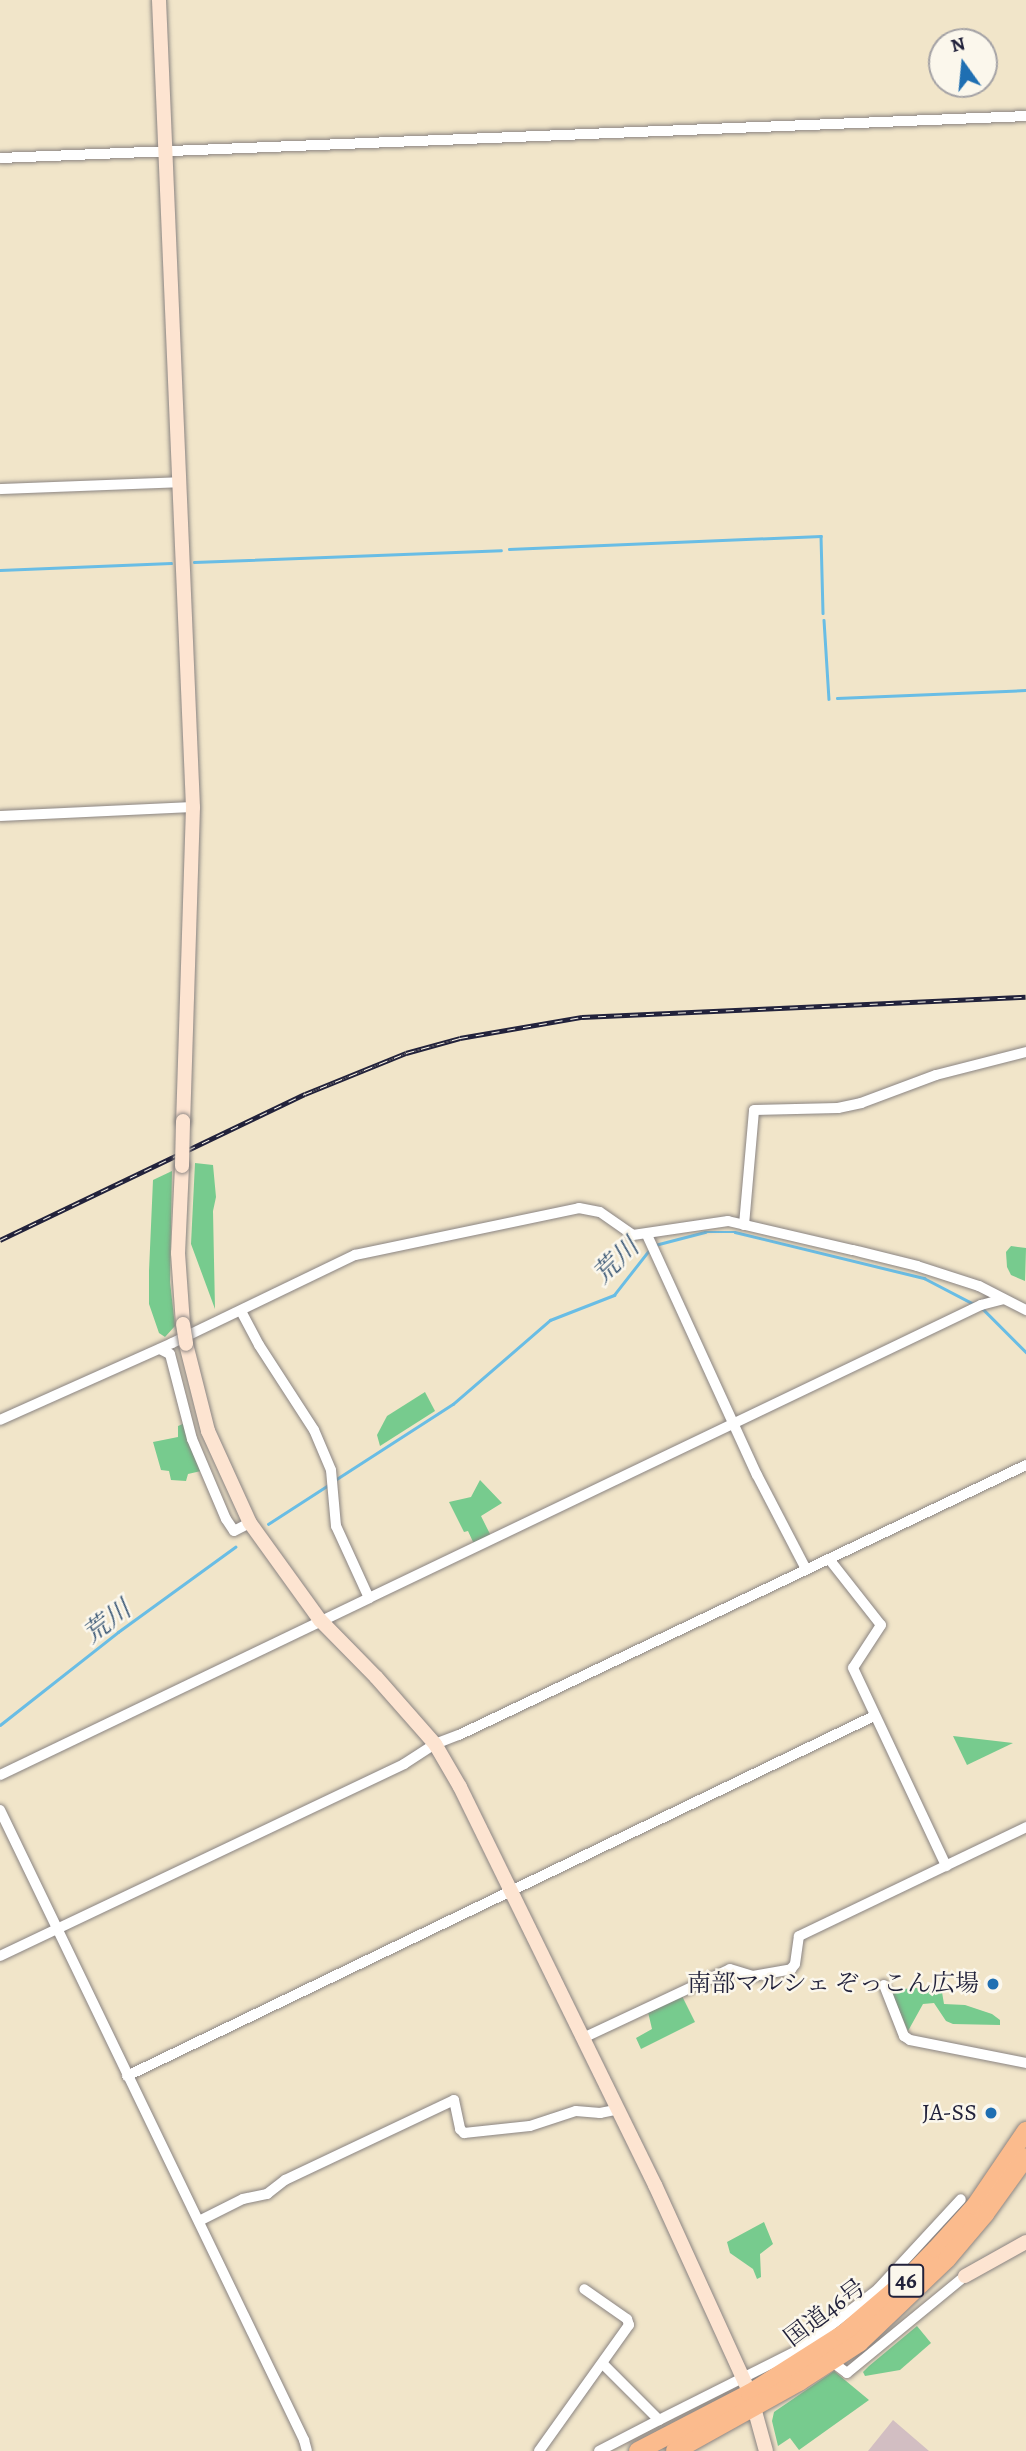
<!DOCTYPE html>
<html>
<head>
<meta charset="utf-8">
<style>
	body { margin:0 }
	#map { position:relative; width:1026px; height:2451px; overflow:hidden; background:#f1e5c9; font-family:Alegreya,"Noto Serif JP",serif }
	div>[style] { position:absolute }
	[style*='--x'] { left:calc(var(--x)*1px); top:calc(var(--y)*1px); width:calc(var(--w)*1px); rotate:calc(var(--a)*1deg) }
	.industrial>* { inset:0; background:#d2bec2 }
	.green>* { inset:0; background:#77cb8e }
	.stream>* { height:2.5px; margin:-1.25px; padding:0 1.25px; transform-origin:1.25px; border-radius:1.25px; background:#69bde5 }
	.roads { filter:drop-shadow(0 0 2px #8a8482) drop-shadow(0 0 2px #8a8482) }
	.street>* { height:10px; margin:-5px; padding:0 5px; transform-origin:5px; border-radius:5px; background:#fff }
	.secondary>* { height:14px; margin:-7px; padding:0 7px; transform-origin:7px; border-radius:7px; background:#fde4d1 }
	.highway>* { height:18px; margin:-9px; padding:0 9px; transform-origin:9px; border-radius:9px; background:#fbbb8d }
	.rail>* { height:5px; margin-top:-2.5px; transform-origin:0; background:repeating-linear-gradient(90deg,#fbf7ec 0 8px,#22223b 0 16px); box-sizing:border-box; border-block:2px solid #22223b }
	.bridges { filter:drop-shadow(0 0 2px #8a8482) drop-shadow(0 0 2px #8a8482) }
	.secondary-bridge>* { height:14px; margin:-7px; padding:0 7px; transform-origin:7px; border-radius:7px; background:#fde4d1 }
	.dots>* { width:19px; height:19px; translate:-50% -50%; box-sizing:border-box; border:4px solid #fbf7ec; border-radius:50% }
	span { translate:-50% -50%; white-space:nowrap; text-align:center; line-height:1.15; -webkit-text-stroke:5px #fbf7ec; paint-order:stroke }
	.shield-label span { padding:2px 5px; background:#fbf7ec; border:2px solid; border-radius:5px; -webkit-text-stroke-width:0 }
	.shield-label { font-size:23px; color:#22223b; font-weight:700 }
	.poi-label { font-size:24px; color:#22223b }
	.right { translate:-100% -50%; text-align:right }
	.street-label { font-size:24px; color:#22223b }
	.water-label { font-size:26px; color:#3b5876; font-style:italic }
	.north { position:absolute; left:928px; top:28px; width:70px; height:70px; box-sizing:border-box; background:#fbf7ec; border:2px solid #a4a2a5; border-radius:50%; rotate:345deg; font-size:19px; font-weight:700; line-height:28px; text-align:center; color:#22223b }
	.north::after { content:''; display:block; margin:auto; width:24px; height:32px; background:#1f6fb2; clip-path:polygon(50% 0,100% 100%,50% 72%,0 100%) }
</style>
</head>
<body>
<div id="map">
	<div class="industrial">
		<div style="clip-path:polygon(893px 2420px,929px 2451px,868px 2451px)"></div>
	</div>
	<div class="green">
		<div style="clip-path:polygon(195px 1163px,213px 1165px,216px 1197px,213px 1211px,215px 1309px,191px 1244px)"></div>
		<div style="clip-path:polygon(172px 1171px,170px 1282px,175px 1326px,165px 1337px,159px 1333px,149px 1304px,149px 1271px,153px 1180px)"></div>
		<div style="clip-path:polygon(1011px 1246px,1026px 1248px,1025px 1281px,1011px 1275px,1007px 1267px,1006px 1252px)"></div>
		<div style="clip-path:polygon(425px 1392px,435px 1411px,380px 1446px,377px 1435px,387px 1416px)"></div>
		<div style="clip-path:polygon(185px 1423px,201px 1471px,188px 1474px,186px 1481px,171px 1480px,169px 1471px,161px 1470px,153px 1442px,178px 1437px,178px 1426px)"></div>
		<div style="clip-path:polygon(480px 1480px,502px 1503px,481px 1516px,491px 1536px,474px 1544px,468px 1531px,464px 1532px,449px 1502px,471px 1497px)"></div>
		<div style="clip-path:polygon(953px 1736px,1013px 1743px,967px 1765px)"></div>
		<div style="clip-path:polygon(941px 1986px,944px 2004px,965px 2005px,992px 2014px,1000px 2020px,1000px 2025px,953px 2024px,946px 2021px,934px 2003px,923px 2004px,908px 2031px,890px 1990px)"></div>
		<div style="clip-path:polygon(682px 1996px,695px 2022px,641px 2049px,636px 2038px,652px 2029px,648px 2012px)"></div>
		<div style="clip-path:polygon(764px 2222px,773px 2244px,760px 2254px,761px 2277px,757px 2279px,753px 2269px,730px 2253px,727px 2242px)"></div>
		<div style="clip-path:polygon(917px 2326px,931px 2343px,900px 2370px,865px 2376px,863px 2372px,869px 2366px)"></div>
		<div style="clip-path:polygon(834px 2371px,869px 2400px,799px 2450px,790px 2438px,778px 2446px,772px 2421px,774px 2412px)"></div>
	</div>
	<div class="stream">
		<div style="--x:509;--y:549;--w:312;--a:-2.4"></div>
		<div style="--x:821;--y:536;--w:77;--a:88.5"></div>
		<div style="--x:194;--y:562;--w:307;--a:-2.2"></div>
		<div style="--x:0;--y:570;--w:171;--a:-2.3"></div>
		<div style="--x:824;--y:620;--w:79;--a:86.4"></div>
		<div style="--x:837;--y:698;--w:189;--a:-2.4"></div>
		<div style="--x:655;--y:1245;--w:52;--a:-14.6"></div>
		<div style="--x:705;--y:1232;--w:30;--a:0"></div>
		<div style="--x:735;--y:1232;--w:195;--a:13.7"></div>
		<div style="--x:924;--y:1278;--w:56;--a:27.5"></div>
		<div style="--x:983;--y:1309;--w:61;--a:45"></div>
		<div style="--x:335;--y:1480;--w:140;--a:-32.8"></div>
		<div style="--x:453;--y:1404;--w:128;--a:-40.9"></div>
		<div style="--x:550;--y:1320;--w:69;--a:-21.3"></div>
		<div style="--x:614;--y:1295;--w:58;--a:-52"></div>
		<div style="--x:268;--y:1524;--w:74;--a:-32.8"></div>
		<div style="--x:0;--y:1725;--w:150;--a:-38.2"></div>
		<div style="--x:118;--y:1632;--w:145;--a:-36"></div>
	</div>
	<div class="roads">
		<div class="street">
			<div style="--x:0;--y:158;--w:1027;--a:-2.34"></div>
			<div style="--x:0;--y:489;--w:180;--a:-2.2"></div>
			<div style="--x:0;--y:816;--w:193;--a:-2.7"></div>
			<div style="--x:744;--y:1225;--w:115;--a:-85"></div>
			<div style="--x:754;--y:1110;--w:84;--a:-1.4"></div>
			<div style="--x:838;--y:1108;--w:24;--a:-12"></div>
			<div style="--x:861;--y:1103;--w:80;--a:-20.5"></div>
			<div style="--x:936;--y:1075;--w:93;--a:-14.3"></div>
			<div style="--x:647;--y:1235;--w:264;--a:65.4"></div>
			<div style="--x:757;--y:1475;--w:106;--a:62.5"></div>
			<div style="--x:160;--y:1349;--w:11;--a:27"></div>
			<div style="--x:170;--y:1354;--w:88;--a:75.5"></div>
			<div style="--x:192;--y:1439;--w:87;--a:67"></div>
			<div style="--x:226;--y:1519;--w:14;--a:56"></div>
			<div style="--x:234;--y:1531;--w:18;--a:-27"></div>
			<div style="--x:0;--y:1420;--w:188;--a:-24.1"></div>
			<div style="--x:172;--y:1343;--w:203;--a:-25.7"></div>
			<div style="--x:355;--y:1255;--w:229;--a:-11.8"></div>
			<div style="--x:579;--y:1208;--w:21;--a:11"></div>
			<div style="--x:600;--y:1212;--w:40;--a:34.9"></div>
			<div style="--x:633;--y:1235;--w:96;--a:-8.4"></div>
			<div style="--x:728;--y:1221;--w:128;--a:13.1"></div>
			<div style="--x:853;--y:1250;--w:66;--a:14"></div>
			<div style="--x:917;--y:1266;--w:65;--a:17.9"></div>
			<div style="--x:979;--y:1286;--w:53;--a:27.1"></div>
			<div style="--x:829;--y:1559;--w:84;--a:51.8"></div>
			<div style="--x:881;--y:1625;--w:51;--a:123.1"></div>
			<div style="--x:853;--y:1668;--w:219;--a:64.8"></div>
			<div style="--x:369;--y:1598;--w:679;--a:-25.58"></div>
			<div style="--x:981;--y:1305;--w:23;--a:-15"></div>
			<div style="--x:0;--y:1775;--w:409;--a:-25.6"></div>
			<div style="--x:369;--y:1598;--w:79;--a:-114.6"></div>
			<div style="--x:336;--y:1526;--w:56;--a:-95.1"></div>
			<div style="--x:331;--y:1470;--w:43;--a:-113"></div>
			<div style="--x:314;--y:1430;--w:101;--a:-122.9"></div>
			<div style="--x:259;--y:1345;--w:38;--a:-118"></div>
			<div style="--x:0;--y:1810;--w:700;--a:64.24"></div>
			<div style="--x:304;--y:2440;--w:11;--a:75"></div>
			<div style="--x:0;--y:1956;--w:447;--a:-25.4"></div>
			<div style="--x:404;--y:1764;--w:37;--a:-33"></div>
			<div style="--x:435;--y:1744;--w:26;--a:-21"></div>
			<div style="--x:459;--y:1735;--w:628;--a:-25.46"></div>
			<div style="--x:884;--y:1985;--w:55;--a:68.6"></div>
			<div style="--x:904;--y:2036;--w:7;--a:34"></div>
			<div style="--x:910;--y:2040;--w:118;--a:11.2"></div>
			<div style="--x:583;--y:2038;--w:162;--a:-25.1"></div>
			<div style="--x:730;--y:1969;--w:24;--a:17"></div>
			<div style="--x:753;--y:1976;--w:39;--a:-10"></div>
			<div style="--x:791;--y:1969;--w:6;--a:-51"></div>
			<div style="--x:795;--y:1964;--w:28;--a:-82"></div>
			<div style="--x:799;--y:1936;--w:252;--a:-25.6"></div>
			<div style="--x:127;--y:2076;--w:829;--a:-25.73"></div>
			<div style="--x:199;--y:2221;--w:49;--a:-26.6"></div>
			<div style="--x:243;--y:2199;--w:25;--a:-12"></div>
			<div style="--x:267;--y:2194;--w:23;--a:-38"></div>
			<div style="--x:285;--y:2180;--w:187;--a:-25.3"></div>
			<div style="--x:454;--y:2100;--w:30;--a:78"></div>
			<div style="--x:460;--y:2129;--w:6;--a:45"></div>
			<div style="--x:464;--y:2133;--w:66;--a:-6.1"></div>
			<div style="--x:530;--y:2126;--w:48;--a:-18.1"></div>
			<div style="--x:576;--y:2111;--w:24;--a:5"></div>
			<div style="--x:600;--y:2113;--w:16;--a:-11"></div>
			<div style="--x:831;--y:2361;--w:20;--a:37"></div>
			<div style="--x:847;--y:2373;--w:153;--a:-39.4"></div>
			<div style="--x:659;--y:2420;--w:160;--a:-26.7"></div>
			<div style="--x:802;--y:2348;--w:96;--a:-37.8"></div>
			<div style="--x:878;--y:2289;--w:122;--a:-47.3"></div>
			<div style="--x:539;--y:2451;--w:155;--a:-54.5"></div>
			<div style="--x:629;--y:2325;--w:6;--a:-108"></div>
			<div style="--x:627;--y:2319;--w:52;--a:-145.1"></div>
			<div style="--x:599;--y:2451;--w:68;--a:-27.3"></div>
			<div style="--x:659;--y:2420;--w:79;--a:-135"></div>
		</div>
		<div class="secondary">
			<div style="--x:159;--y:0;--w:808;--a:87.59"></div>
			<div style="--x:193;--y:807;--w:314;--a:91.8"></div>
			<div style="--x:182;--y:1166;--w:87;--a:92.6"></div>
			<div style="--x:178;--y:1253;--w:71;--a:86"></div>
			<div style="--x:186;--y:1344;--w:90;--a:75.8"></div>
			<div style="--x:208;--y:1431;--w:101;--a:65.5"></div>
			<div style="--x:250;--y:1523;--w:120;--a:54.2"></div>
			<div style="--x:320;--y:1620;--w:80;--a:45.5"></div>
			<div style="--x:376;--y:1677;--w:89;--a:48.6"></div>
			<div style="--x:435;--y:1744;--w:50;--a:59.8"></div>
			<div style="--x:460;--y:1787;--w:443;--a:63.9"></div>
			<div style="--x:655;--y:2185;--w:229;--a:65.5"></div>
			<div style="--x:750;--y:2393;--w:60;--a:74.6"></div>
			<div style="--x:965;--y:2276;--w:70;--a:-29.1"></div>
		</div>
		<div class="highway">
			<div style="--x:638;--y:2451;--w:126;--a:-27.4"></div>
			<div style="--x:750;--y:2393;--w:110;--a:-32.4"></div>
			<div style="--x:843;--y:2334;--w:79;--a:-40.4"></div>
			<div style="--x:903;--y:2283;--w:47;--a:-45.9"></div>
			<div style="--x:936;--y:2249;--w:58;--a:-47.8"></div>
			<div style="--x:975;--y:2206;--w:91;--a:-55.8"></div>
			<div style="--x:675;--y:2451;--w:142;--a:-29.1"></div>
			<div style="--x:799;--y:2382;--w:72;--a:-33"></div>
			<div style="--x:859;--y:2343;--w:122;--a:-43.7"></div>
			<div style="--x:947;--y:2259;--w:59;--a:-49.8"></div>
			<div style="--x:985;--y:2214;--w:70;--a:-54.3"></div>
		</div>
	</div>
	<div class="rail">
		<div style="--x:0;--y:1240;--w:338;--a:-25.6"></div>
		<div style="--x:305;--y:1094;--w:109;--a:-22.1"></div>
		<div style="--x:406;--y:1053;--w:56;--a:-15.5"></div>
		<div style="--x:460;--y:1038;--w:124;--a:-9.8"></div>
		<div style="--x:582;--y:1017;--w:444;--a:-2.6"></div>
	</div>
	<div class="bridges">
		<div class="secondary-bridge">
			<div style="--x:182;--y:1166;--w:45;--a:-88.7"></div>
			<div style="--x:183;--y:1324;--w:20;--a:81"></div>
		</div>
	</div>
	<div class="dots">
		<div style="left:993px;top:1984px;background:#1f6fb2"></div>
		<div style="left:991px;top:2113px;background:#1f6fb2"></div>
	</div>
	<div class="shield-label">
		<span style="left:906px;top:2281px">46</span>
	</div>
	<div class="poi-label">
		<span class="right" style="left:979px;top:1984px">南部マルシェ ぞっこん広場</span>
		<span class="right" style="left:977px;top:2113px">JA-SS</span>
	</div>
	<div class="street-label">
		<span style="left:825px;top:2313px;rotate:-37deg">国道46号</span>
	</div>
	<div class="water-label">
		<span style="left:616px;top:1261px;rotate:-44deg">荒川</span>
		<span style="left:107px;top:1622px;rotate:-37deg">荒川</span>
	</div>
	<div class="north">N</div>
</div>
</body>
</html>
